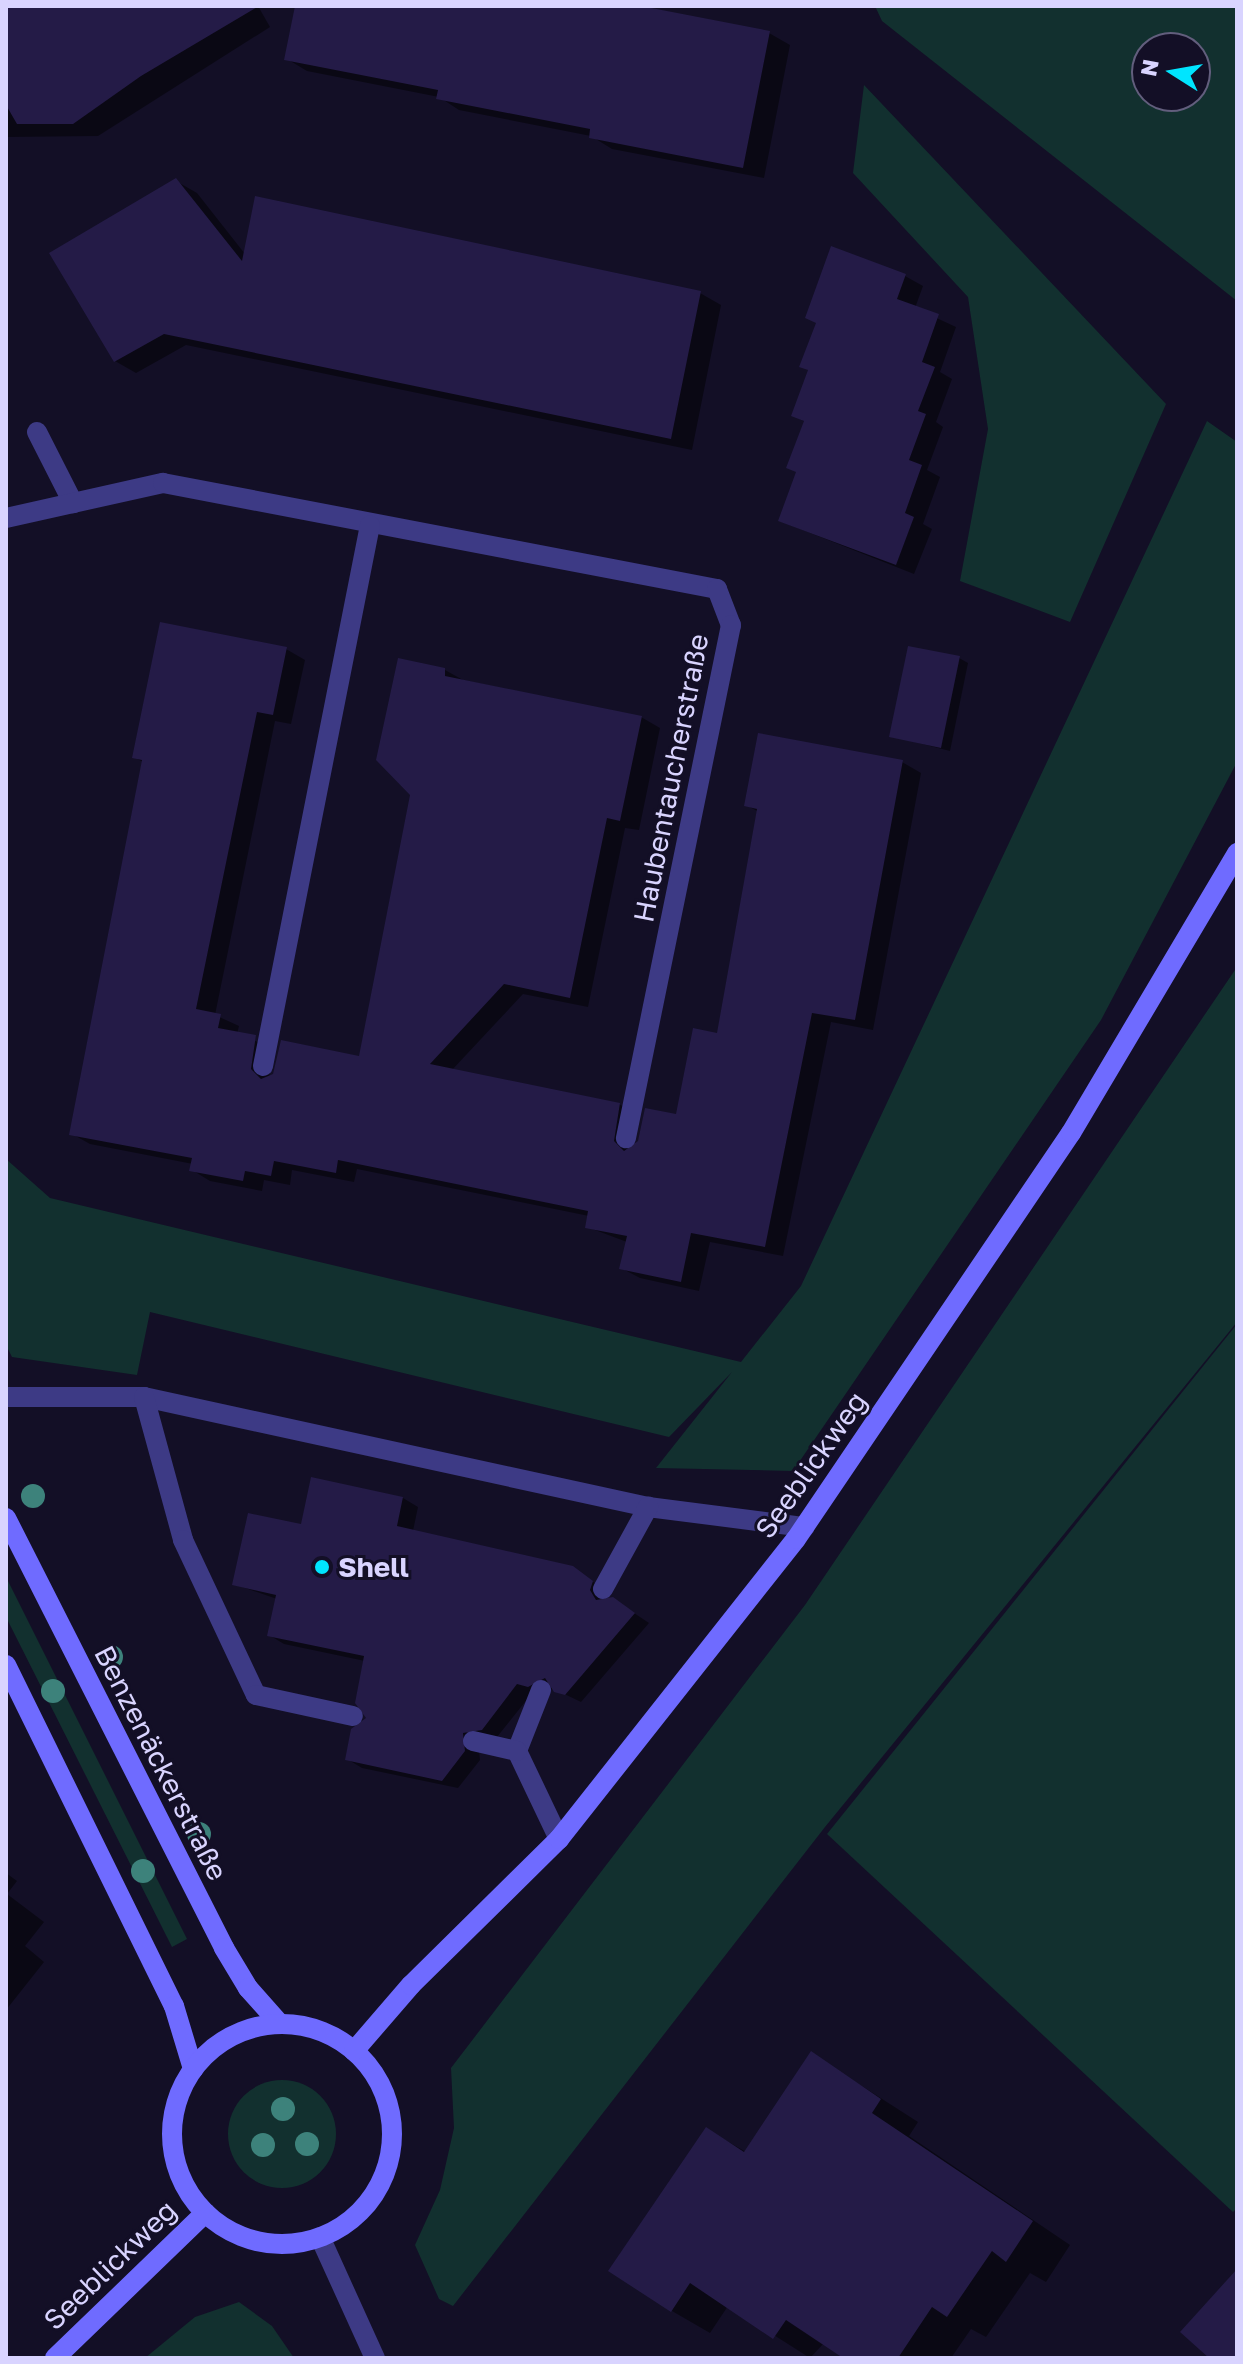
<!DOCTYPE html>
<html>
<head>
<meta charset="utf-8">
<style>
	body { margin:0 }
	#map { position:relative; width:1243px; height:2364px; overflow:hidden; background:#130f26; font-family:"Golos Text",sans-serif }
	div>[style] { position:absolute }
	[style*='--x'] { left:calc(var(--x)*1px); top:calc(var(--y)*1px); width:calc(var(--w)*1px); rotate:calc(var(--a)*1deg) }
	.green>* { inset:0; background:#12302f }
	.round { border-radius:50% }
	.shadow>* { inset:0; background:#0007 }
	.building>* { inset:0; background:#241b47 }
	.lane>* { height:20px; margin:-10px; padding:0 10px; transform-origin:10px; border-radius:10px; background:#3d3a85 }
	.street>* { height:20px; margin:-10px; padding:0 10px; transform-origin:10px; border-radius:10px; background:#3d3a85 }
	.secondary>* { height:20px; margin:-10px; padding:0 10px; transform-origin:10px; border-radius:10px; background:#6f6bff }
	.secondary>.ring { margin:-10px; padding:0; box-sizing:content-box; background:none; border:20px solid #6f6bff; border-radius:50% }
	.trees>* { width:24px; height:24px; margin:-12px; border-radius:50%; background:#3d827b }
	.dots>* { width:22px; height:22px; translate:-50% -50%; box-sizing:border-box; border:4px solid #130f26; border-radius:50% }
	span { translate:-50% -50%; white-space:nowrap; text-align:center; line-height:1.15; -webkit-text-stroke:6px #130f26; paint-order:stroke }
	.street-label { font-size:28px; color:#d9d4ff }
	.poi-label { font-size:28px; color:#d9d4ff; font-weight:700 }
	.left { translate:0 -50%; text-align:left }
	.frame { position:absolute; inset:0; border:8px solid #d9d4ff; pointer-events:none }
	.north { position:absolute; left:1131px; top:32px; width:80px; height:80px; box-sizing:border-box; background:#130f26; border:2px solid #625e7d; border-radius:50%; rotate:281deg; font-size:22px; font-weight:700; line-height:32px; text-align:center; color:#d9d4ff }
	.north::after { content:''; display:block; margin:auto; width:28px; height:36px; background:#00e5ff; clip-path:polygon(50% 0,100% 100%,50% 72%,0 100%) }
</style>
</head>
<body>
<div id="map">
	<div class="green">
		<div style="clip-path:polygon(evenodd,875px 6px,1237px 6px,1237px 301px,882px 21px,875px 6px,1147px 48px,1195px 48px,1195px 96px,1147px 96px,1147px 48px)"></div>
		<div style="clip-path:polygon(864px 85px,1166px 404px,1070px 622px,960px 581px,988px 429px,968px 297px,853px 173px)"></div>
		<div style="clip-path:polygon(1207px 421px,1237px 442px,1237px 762px,1101px 1020px,793px 1471px,656px 1468px,732px 1372px,669px 1437px,150px 1312px,137px 1375px,12px 1357px,6px 1345px,6px 1159px,50px 1198px,741px 1362px,801px 1286px)"></div>
		<div style="clip-path:polygon(1237px 967px,1237px 1322px,825px 1827px,453px 2306px,439px 2299px,415px 2245px,440px 2190px,454px 2128px,451px 2068px,805px 1605px)"></div>
		<div style="clip-path:polygon(1237px 1324px,1237px 2208px,1233px 2212px,827px 1834px)"></div>
		<div style="clip-path:polygon(6px 1577px,187px 1939px,172px 1947px,6px 1617px)"></div>
		<div class="round" style="left:228px;top:2080px;width:108px;height:108px"></div>
		<div style="clip-path:polygon(239px 2302px,272px 2326px,294px 2358px,145px 2358px,195px 2317px)"></div>
	</div>
	<div class="shadow">
		<div style="clip-path:polygon(6px 6px,258px 6px,270px 27px,98px 136px,6px 137px)"></div>
		<div style="clip-path:polygon(297px 6px,635px 6px,769px 33px,790px 45px,764px 178px,612px 149px,591px 136px,459px 110px,439px 97px,307px 71px,287px 59px)"></div>
		<div style="clip-path:polygon(176px 181px,197px 193px,245px 254px,700px 293px,721px 305px,692px 450px,186px 345px,136px 373px,115px 361px)"></div>
		<div style="clip-path:polygon(905px 276px,923px 286px,915px 308px,956px 327px,940px 372px,952px 379px,936px 422px,943px 427px,927px 470px,940px 477px,923px 524px,932px 529px,914px 574px,780px 521px,798px 473px,805px 422px,794px 415px,810px 371px,801px 366px)"></div>
		<div style="clip-path:polygon(286px 649px,305px 660px,291px 724px,275px 721px,215px 1015px,239px 1026px,237px 1034px,274px 1048px,269px 1078px,360px 1059px,445px 670px,463px 680px,641px 717px,660px 728px,639px 830px,625px 828px,588px 1007px,523px 994px,452px 1070px,619px 1104px,638px 1115px,632px 1148px,678px 1116px,719px 1035px,759px 812px,746px 805px,902px 762px,921px 773px,873px 1030px,831px 1022px,783px 1256px,710px 1242px,699px 1291px,640px 1278px,621px 1268px,627px 1242px,587px 1227px,589px 1216px,357px 1169px,354px 1182px,292px 1170px,290px 1185px,264px 1180px,262px 1191px,210px 1181px,192px 1170px,193px 1164px,90px 1144px,72px 1134px,143px 762px,134px 757px)"></div>
		<div style="clip-path:polygon(959px 658px,968px 663px,950px 751px,891px 736px)"></div>
		<div style="clip-path:polygon(403px 1498px,418px 1507px,413px 1531px,572px 1568px,607px 1591px,605px 1600px,613px 1599px,649px 1623px,581px 1702px,554px 1689px,533px 1692px,497px 1737px,478px 1741px,480px 1760px,458px 1788px,362px 1768px,347px 1759px,369px 1718px,365px 1661px,284px 1644px,269px 1635px,277px 1599px,234px 1584px,302px 1527px)"></div>
		<div style="clip-path:polygon(6px 1873px,17px 1881px,7px 1894px,44px 1922px,25px 1946px,44px 1962px,6px 2010px)"></div>
		<div style="clip-path:polygon(812px 2054px,918px 2122px,909px 2136px,1070px 2245px,1046px 2282px,1030px 2273px,986px 2337px,971px 2329px,951px 2358px,846px 2358px,824px 2343px,810px 2358px,728px 2306px,710px 2333px,672px 2311px,706px 2129px,746px 2152px)"></div>
	</div>
	<div class="building">
		<div style="clip-path:polygon(6px 6px,259px 6px,141px 76px,73px 124px,17px 124px,6px 105px)"></div>
		<div style="clip-path:polygon(295px 6px,641px 6px,770px 31px,743px 168px,589px 138px,590px 129px,436px 99px,438px 90px,284px 60px)"></div>
		<div style="clip-path:polygon(176px 178px,242px 261px,255px 196px,701px 291px,671px 439px,164px 334px,114px 362px,49px 253px)"></div>
		<div style="clip-path:polygon(831px 246px,906px 274px,897px 299px,939px 314px,922px 362px,935px 367px,918px 411px,926px 414px,909px 460px,922px 465px,905px 513px,914px 517px,896px 565px,778px 521px,796px 472px,786px 468px,804px 421px,791px 416px,808px 370px,799px 367px,816px 323px,805px 318px)"></div>
		<div style="clip-path:polygon(160px 622px,287px 647px,273px 715px,257px 712px,196px 1009px,221px 1014px,218px 1028px,256px 1035px,251px 1069px,261px 1079px,273px 1074px,281px 1040px,359px 1056px,410px 795px,376px 760px,398px 658px,445px 668px,445px 676px,642px 716px,620px 821px,607px 818px,570px 998px,504px 984px,430px 1064px,620px 1103px,614px 1141px,624px 1151px,638px 1141px,645px 1108px,676px 1114px,693px 1028px,717px 1033px,757px 809px,744px 806px,758px 733px,903px 760px,855px 1020px,812px 1013px,765px 1247px,691px 1233px,681px 1282px,619px 1269px,627px 1236px,585px 1228px,588px 1211px,338px 1160px,336px 1173px,274px 1161px,271px 1176px,245px 1171px,243px 1181px,189px 1171px,192px 1158px,69px 1135px,142px 760px,132px 758px)"></div>
		<div style="clip-path:polygon(908px 646px,960px 656px,941px 748px,889px 737px)"></div>
		<div style="clip-path:polygon(311px 1477px,403px 1497px,397px 1526px,573px 1566px,593px 1581px,590px 1590px,596px 1600px,613px 1597px,635px 1613px,565px 1695px,554px 1692px,545px 1678px,528px 1687px,517px 1684px,482px 1730px,463px 1733px,465px 1751px,442px 1781px,345px 1760px,351px 1729px,366px 1718px,355px 1703px,364px 1656px,267px 1636px,276px 1595px,232px 1585px,248px 1513px,301px 1524px)"></div>
		<div style="clip-path:polygon(811px 2051px,881px 2099px,872px 2113px,1033px 2221px,1006px 2262px,992px 2251px,947px 2317px,932px 2307px,898px 2358px,843px 2358px,786px 2320px,773px 2339px,690px 2283px,671px 2312px,608px 2271px,706px 2127px,744px 2152px)"></div>
		<div style="clip-path:polygon(1237px 2269px,1237px 2358px,1209px 2358px,1180px 2332px)"></div>
	</div>
	<div class="lane">
		<div style="--x:37;--y:432;--w:80;--a:63.1"></div>
		<div style="--x:6;--y:1397;--w:138;--a:0"></div>
		<div style="--x:144;--y:1397;--w:516;--a:12.31"></div>
		<div style="--x:648;--y:1507;--w:158;--a:7.3"></div>
		<div style="--x:144;--y:1397;--w:148;--a:74.7"></div>
		<div style="--x:183;--y:1540;--w:171;--a:64.8"></div>
		<div style="--x:256;--y:1695;--w:99;--a:12.2"></div>
		<div style="--x:603;--y:1589;--w:94;--a:-61.2"></div>
		<div style="--x:541;--y:1690;--w:66;--a:111.5"></div>
		<div style="--x:517;--y:1751;--w:98;--a:64.5"></div>
		<div style="--x:473;--y:1741;--w:45;--a:12.8"></div>
	</div>
	<div class="street">
		<div style="--x:6;--y:518;--w:161;--a:-12.6"></div>
		<div style="--x:163;--y:483;--w:564;--a:10.83"></div>
		<div style="--x:717;--y:589;--w:39;--a:69"></div>
		<div style="--x:731;--y:625;--w:524;--a:101.57"></div>
		<div style="--x:263;--y:1066;--w:551;--a:-78.81"></div>
		<div style="--x:320;--y:2237;--w:133;--a:65.6"></div>
	</div>
	<div class="secondary">
		<div style="--x:6;--y:1518;--w:482;--a:63.1"></div>
		<div style="--x:224;--y:1948;--w:47;--a:59"></div>
		<div style="--x:248;--y:1988;--w:48;--a:48.4"></div>
		<div style="--x:6;--y:1665;--w:380;--a:63.8"></div>
		<div style="--x:174;--y:2006;--w:66;--a:73.2"></div>
		<div class="ring" style="left:172px;top:2024px;width:200px;height:200px"></div>
		<div style="--x:354;--y:2051;--w:87;--a:-49.2"></div>
		<div style="--x:411;--y:1985;--w:208;--a:-44.6"></div>
		<div style="--x:559;--y:1839;--w:382;--a:-51.7"></div>
		<div style="--x:796;--y:1539;--w:490;--a:-55.9"></div>
		<div style="--x:1071;--y:1133;--w:326;--a:-59.3"></div>
		<div style="--x:55;--y:2358;--w:209;--a:-44"></div>
	</div>
	<div class="trees">
		<div style="left:33px;top:1496px"></div>
		<div style="left:111px;top:1657px"></div>
		<div style="left:53px;top:1691px"></div>
		<div style="left:199px;top:1834px"></div>
		<div style="left:143px;top:1871px"></div>
		<div style="left:283px;top:2109px"></div>
		<div style="left:307px;top:2144px"></div>
		<div style="left:263px;top:2145px"></div>
	</div>
	<div class="dots">
		<div style="left:322px;top:1567px;background:#00e5ff"></div>
	</div>
	<div class="street-label">
		<span style="left:671px;top:778px;rotate:-79deg">Haubentaucherstraße</span>
		<span style="left:811px;top:1465px;rotate:-55deg">Seeblickweg</span>
		<span style="left:161px;top:1763px;rotate:63deg">Benzenäckerstraße</span>
		<span style="left:110px;top:2265px;rotate:-44deg">Seeblickweg</span>
	</div>
	<div class="poi-label">
		<span class="left" style="left:338px;top:1567px">Shell</span>
	</div>
	<div class="frame"></div>
	<div class="north">N</div>
</div>
</body>
</html>
